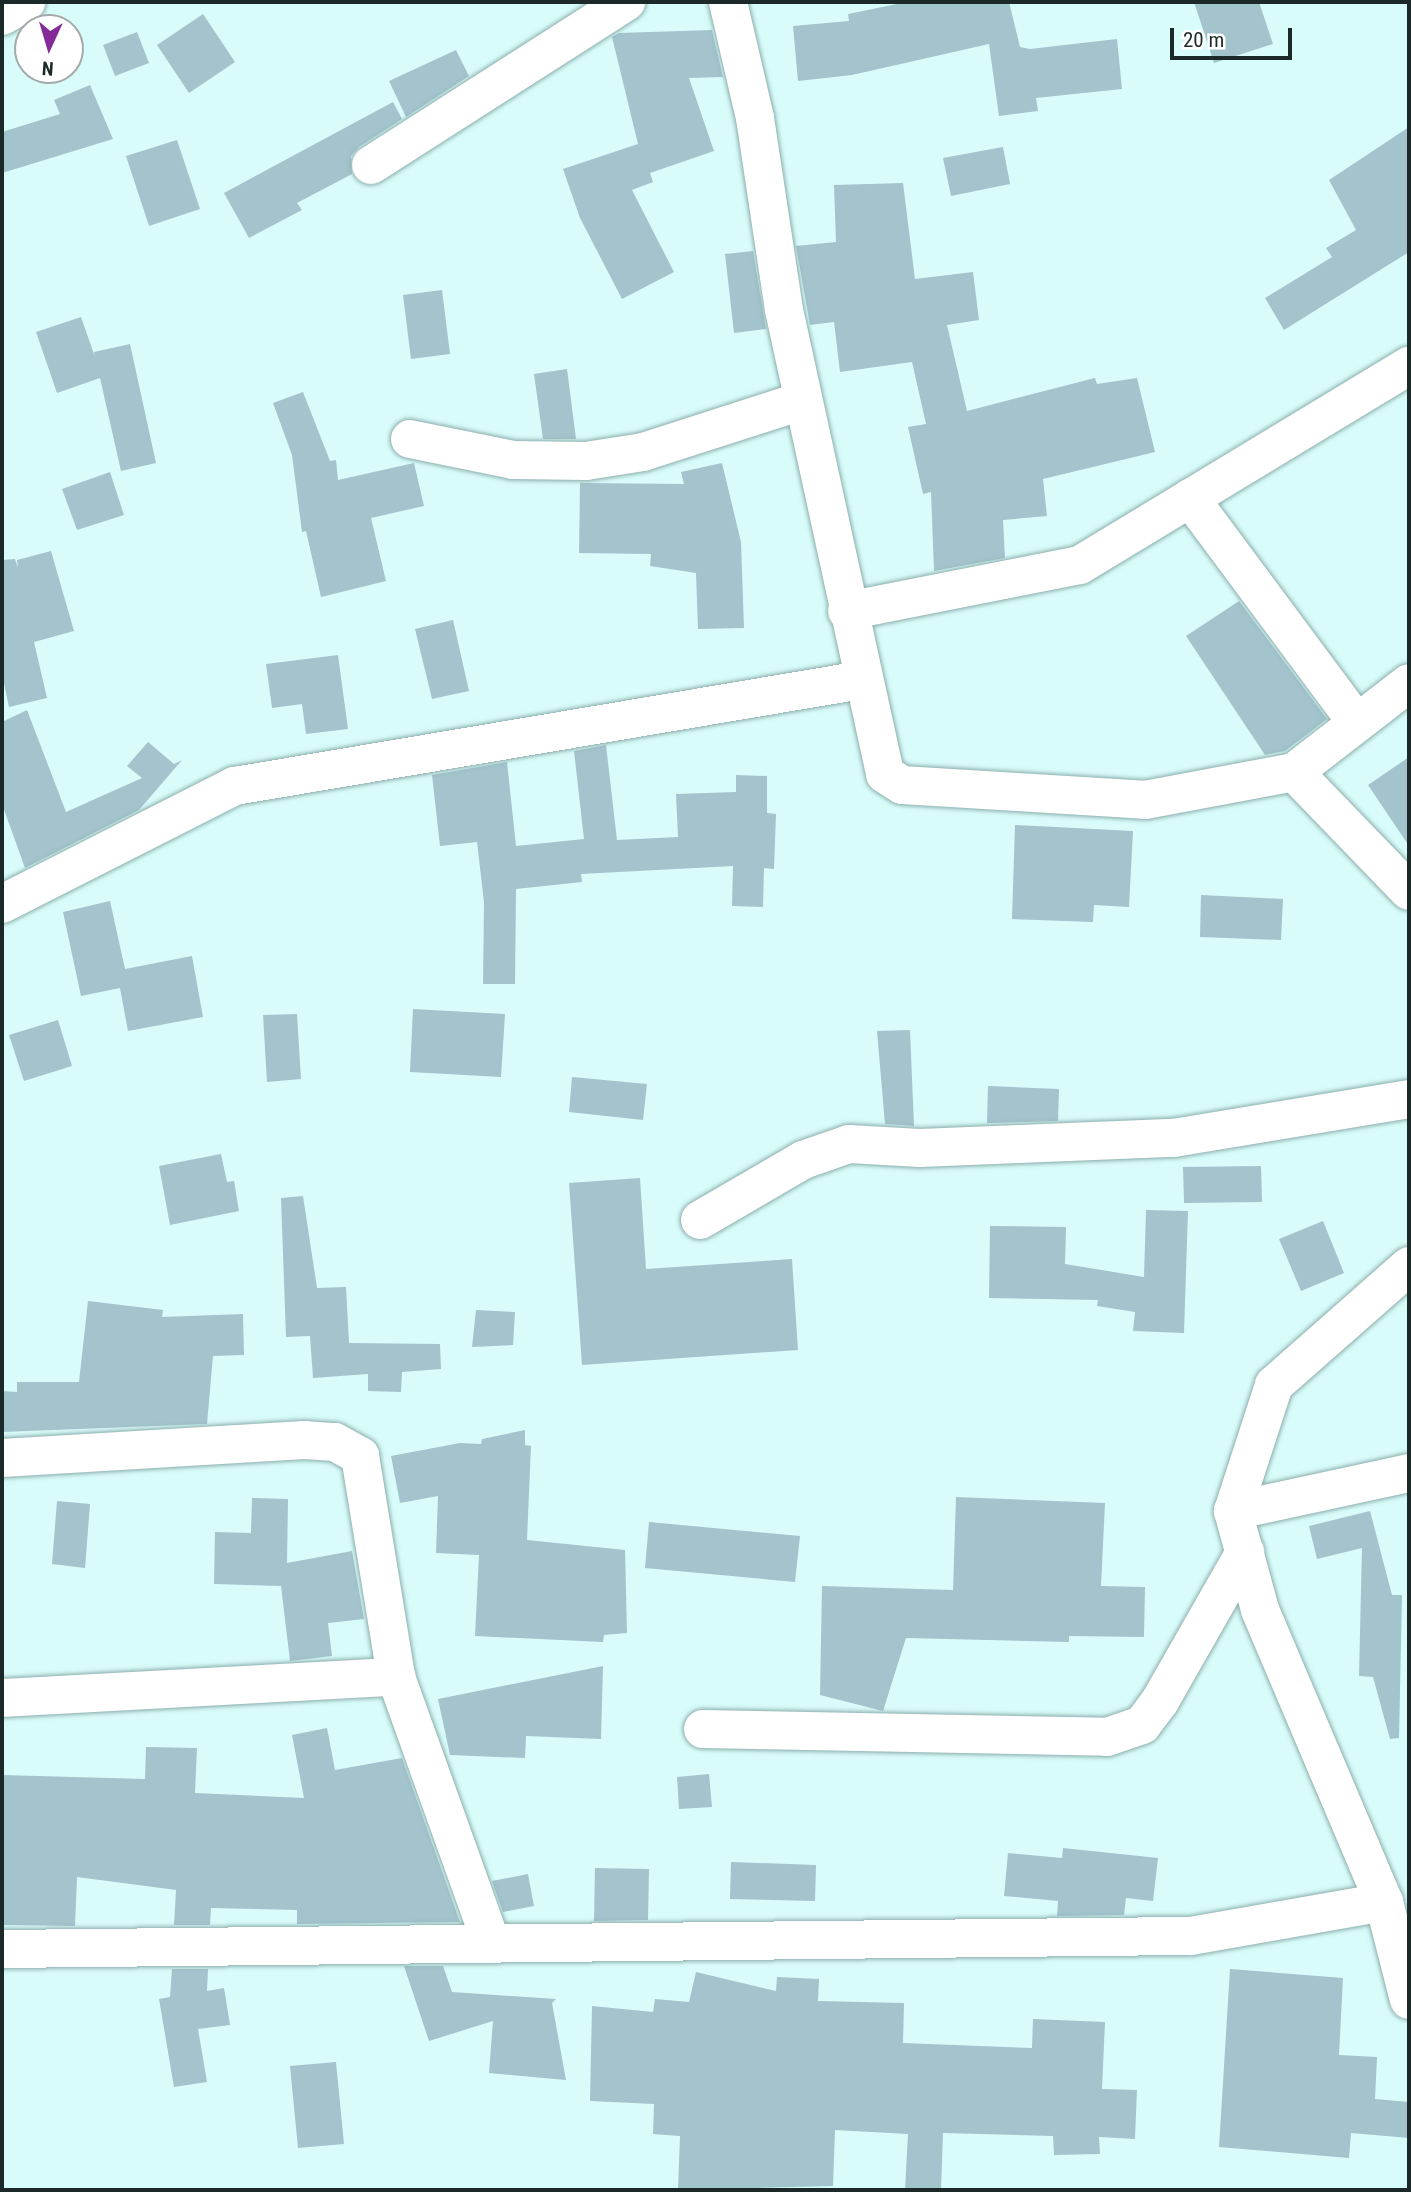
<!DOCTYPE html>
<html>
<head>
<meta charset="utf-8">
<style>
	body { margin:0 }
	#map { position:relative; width:1411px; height:2192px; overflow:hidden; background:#d8fcfa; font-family:"Roboto Condensed",sans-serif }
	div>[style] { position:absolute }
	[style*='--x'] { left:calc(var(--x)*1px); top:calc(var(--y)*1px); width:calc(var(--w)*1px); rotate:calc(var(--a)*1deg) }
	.building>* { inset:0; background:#a3c3cd }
	.roads { filter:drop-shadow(0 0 2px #8caeac) drop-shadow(0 0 2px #8caeac) }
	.minor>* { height:38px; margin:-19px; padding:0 19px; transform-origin:19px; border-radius:19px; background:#fff }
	span { translate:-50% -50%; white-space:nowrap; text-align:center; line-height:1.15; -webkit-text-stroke:7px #fff; paint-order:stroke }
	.frame { position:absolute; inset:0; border:4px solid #1c2929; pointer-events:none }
	.north { position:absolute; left:14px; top:14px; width:70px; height:70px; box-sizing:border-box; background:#fff; border:2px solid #a4a9a9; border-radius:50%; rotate:184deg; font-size:19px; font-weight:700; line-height:28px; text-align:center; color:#1c2929 }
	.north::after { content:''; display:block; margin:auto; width:24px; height:32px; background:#842b98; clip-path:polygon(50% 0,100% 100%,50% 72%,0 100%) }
	.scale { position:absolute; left:1170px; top:28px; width:122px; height:32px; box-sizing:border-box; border:4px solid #1c2929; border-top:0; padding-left:9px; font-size:21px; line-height:24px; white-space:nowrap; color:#1c2929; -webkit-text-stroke:5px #fff; paint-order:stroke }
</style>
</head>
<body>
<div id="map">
	<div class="building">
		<div style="clip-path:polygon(907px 2px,1009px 2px,1020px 47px,1030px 49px,1117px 39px,1122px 89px,1036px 98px,1038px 111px,999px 116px,989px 44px,852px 75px,798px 81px,793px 26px,849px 21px,848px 14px)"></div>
		<div style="clip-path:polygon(1194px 2px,1259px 2px,1273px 44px,1214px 63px)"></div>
		<div style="clip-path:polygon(203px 14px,235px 62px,189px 93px,157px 45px)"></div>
		<div style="clip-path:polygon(712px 30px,723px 77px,689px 78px,714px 151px,650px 173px,653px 182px,632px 190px,674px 272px,622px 299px,580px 218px,563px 169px,638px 144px,612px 37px,619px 33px)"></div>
		<div style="clip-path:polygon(137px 32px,149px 63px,115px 76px,103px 45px)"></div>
		<div style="clip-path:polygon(456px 50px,469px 76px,406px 117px,389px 81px)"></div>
		<div style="clip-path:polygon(90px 85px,113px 139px,2px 173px,2px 132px,60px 114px,54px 100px)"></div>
		<div style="clip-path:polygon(393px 102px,402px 119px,359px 147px,351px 156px,352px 174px,297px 203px,302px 210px,249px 238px,224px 193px)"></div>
		<div style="clip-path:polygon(1409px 127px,1409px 252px,1284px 330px,1265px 298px,1332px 257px,1326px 248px,1356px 230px,1329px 180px)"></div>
		<div style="clip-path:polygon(177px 140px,200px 209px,149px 226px,126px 156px)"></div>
		<div style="clip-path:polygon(1003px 147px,1010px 184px,951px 196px,943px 158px)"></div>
		<div style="clip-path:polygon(903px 183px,915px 279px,973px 272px,979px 320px,947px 325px,967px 411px,1095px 378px,1097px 384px,1137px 378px,1155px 452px,1043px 479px,1047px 516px,1003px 520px,1005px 558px,934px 571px,931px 492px,923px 494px,908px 427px,926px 424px,912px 362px,840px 372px,834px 322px,810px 325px,796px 246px,836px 242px,834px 185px)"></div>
		<div style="clip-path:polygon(753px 251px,766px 329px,734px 333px,725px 254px)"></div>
		<div style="clip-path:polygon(442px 290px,450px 354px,411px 359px,403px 295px)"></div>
		<div style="clip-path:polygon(81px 317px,95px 357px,94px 352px,130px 344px,156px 463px,121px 471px,100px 378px,57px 393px,36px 332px)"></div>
		<div style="clip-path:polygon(567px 369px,576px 439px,543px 439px,534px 374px)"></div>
		<div style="clip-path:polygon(303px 392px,330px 461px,336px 460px,338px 480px,414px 463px,424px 506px,371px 518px,386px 581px,321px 597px,306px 531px,302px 532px,292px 455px,273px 403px)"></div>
		<div style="clip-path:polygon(722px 463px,741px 542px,744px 628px,698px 629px,696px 573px,650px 566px,651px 554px,579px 553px,580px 483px,684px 484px,681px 472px)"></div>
		<div style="clip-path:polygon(110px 472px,124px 515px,77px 530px,62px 489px)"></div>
		<div style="clip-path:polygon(51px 551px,74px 631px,34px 642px,47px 698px,9px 707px,2px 674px,2px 560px,15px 559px,18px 568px,17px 560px)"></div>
		<div style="clip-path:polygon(1239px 601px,1327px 719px,1285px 751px,1265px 755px,1186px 636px)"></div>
		<div style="clip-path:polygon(453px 620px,469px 691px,432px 699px,415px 629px)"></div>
		<div style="clip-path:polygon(338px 655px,348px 729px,306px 734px,302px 704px,272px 708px,266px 664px)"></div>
		<div style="clip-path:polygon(27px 710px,66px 812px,142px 778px,127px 766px,148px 742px,174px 764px,182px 760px,139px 810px,25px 868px,2px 804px,2px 722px)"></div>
		<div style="clip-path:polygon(606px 745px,617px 840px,678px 837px,676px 794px,736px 792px,736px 775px,767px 776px,767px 813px,776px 814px,774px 869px,764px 868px,763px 907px,732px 906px,733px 866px,581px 874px,582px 882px,516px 889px,515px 984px,483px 984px,484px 902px,477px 842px,440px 846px,432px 775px,507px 762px,516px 846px,584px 839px,574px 751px)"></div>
		<div style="clip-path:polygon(1409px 757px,1409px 846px,1368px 785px)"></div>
		<div style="clip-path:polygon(1015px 825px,1133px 831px,1129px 907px,1094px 905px,1093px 922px,1012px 919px)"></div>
		<div style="clip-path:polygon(1201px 895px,1283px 899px,1281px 940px,1200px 937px)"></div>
		<div style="clip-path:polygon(110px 901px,125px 969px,192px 956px,203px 1017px,128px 1031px,120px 988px,81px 996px,63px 912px)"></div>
		<div style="clip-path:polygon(413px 1009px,505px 1014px,501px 1077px,410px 1072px)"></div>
		<div style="clip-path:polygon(297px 1014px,301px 1079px,267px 1082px,263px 1015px)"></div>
		<div style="clip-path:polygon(58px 1020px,72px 1066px,24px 1081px,9px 1035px)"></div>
		<div style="clip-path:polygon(910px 1030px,914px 1126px,885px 1124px,877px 1031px)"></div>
		<div style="clip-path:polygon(572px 1077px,647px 1084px,643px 1120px,569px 1112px)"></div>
		<div style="clip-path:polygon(988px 1086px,1059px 1089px,1058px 1121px,987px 1123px)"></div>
		<div style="clip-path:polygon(221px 1154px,227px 1182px,234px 1181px,239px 1211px,170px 1225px,159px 1166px)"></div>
		<div style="clip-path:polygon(1261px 1166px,1262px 1202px,1184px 1203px,1183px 1167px)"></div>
		<div style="clip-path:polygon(640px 1178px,646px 1269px,792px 1259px,798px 1350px,582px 1365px,569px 1183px)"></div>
		<div style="clip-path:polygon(303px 1196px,317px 1288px,346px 1287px,349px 1343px,440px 1344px,441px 1369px,402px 1372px,401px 1392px,368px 1391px,368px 1374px,313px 1378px,310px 1336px,286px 1337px,281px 1198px)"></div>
		<div style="clip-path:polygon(1146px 1210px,1188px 1211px,1184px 1333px,1133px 1331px,1135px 1312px,1097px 1306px,1098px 1300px,989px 1298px,990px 1226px,1066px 1227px,1065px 1264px,1144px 1277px)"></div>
		<div style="clip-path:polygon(1323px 1221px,1344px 1273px,1301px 1291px,1279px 1239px)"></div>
		<div style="clip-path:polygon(88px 1301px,163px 1310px,162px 1317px,243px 1314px,244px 1355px,213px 1356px,207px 1424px,2px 1432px,2px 1391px,17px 1392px,17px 1382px,79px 1382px)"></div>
		<div style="clip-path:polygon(476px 1310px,515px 1312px,513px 1345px,472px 1347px)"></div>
		<div style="clip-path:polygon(525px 1430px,525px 1445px,531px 1446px,527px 1540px,625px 1550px,627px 1633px,604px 1635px,603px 1642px,475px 1636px,479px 1555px,436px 1553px,438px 1496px,400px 1503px,391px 1456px,460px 1443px,481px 1444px,482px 1439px)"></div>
		<div style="clip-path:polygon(956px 1497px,1105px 1503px,1101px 1586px,1145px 1587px,1144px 1637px,1069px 1636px,1069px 1642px,906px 1638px,883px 1711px,820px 1695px,822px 1586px,953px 1590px)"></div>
		<div style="clip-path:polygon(252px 1498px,288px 1499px,287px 1563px,352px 1551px,364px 1619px,328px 1623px,332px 1656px,290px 1661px,281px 1586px,214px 1584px,215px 1532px,251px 1533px)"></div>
		<div style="clip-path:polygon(57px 1501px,90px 1504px,85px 1568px,52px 1564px)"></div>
		<div style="clip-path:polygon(1370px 1511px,1392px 1595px,1402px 1595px,1399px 1738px,1390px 1739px,1373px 1677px,1359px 1676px,1362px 1548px,1317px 1559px,1309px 1526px)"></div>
		<div style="clip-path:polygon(649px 1522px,800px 1536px,795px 1582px,645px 1568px)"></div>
		<div style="clip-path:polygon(603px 1666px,601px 1739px,526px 1736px,525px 1758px,450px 1755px,438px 1699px)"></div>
		<div style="clip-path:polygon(327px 1728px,335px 1770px,402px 1758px,460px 1922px,297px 1924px,297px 1910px,211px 1908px,210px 1925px,174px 1925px,176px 1890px,77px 1877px,75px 1926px,2px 1925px,2px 1775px,145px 1779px,146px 1747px,197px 1748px,195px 1793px,304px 1798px,292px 1735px)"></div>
		<div style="clip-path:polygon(709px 1774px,712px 1807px,679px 1809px,677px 1777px)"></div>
		<div style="clip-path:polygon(1063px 1848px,1158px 1858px,1153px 1901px,1126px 1898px,1124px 1915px,1057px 1916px,1058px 1901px,1004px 1896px,1008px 1853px,1062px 1858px)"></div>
		<div style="clip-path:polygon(731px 1862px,816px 1865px,815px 1901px,730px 1899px)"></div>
		<div style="clip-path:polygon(595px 1868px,649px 1869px,648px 1920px,594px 1921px)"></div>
		<div style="clip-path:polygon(528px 1874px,534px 1906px,503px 1912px,492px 1881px)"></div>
		<div style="clip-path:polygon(404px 1966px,443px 1966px,452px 1992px,556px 1999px,552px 2003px,566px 2080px,489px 2073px,493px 2021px,429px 2041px)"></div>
		<div style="clip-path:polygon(172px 1969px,208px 1969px,207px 1991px,224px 1988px,230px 2025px,198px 2029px,207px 2082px,174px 2087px,159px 1999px,170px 1997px)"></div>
		<div style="clip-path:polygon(1230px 1969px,1343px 1978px,1339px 2055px,1377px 2057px,1375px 2099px,1409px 2102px,1409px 2138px,1351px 2133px,1349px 2158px,1219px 2147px)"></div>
		<div style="clip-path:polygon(696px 1972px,776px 1991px,777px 1977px,819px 1979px,818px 2001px,904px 2003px,903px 2043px,1032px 2048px,1033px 2019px,1105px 2022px,1102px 2089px,1137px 2090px,1135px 2139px,1099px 2137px,1100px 2154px,1054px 2155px,1053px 2136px,943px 2133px,941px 2190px,905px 2190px,908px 2134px,835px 2130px,833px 2186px,678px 2190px,680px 2136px,653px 2134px,654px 2104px,590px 2101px,592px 2006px,653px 2012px,655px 1999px,689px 2002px)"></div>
		<div style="clip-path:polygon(336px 2062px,344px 2144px,298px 2148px,290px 2066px)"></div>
	</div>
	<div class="roads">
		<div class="minor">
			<div style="--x:728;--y:2;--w:119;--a:76.9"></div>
			<div style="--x:755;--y:118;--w:194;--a:81.4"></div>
			<div style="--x:784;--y:310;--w:475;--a:77.7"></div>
			<div style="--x:885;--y:774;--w:20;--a:33"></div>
			<div style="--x:902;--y:785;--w:243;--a:3.5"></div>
			<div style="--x:1145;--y:800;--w:152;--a:-10.6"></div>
			<div style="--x:1294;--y:772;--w:165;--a:46"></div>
			<div style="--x:2;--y:16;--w:28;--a:-30"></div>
			<div style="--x:371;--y:165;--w:303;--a:-32.6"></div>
			<div style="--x:410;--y:439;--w:105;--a:11.5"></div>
			<div style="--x:513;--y:460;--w:73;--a:0.8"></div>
			<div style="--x:586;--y:461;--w:58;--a:-9"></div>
			<div style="--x:643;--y:452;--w:167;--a:-17.8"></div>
			<div style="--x:1190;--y:498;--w:280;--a:53.4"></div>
			<div style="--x:847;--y:611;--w:237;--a:-11.2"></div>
			<div style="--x:1080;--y:565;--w:385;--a:-31.2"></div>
			<div style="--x:1294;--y:772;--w:145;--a:-37.7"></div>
			<div style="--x:2;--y:904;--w:261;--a:-26.9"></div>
			<div style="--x:235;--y:786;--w:636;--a:-9.6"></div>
			<div style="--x:700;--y:1220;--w:119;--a:-30.2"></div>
			<div style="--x:803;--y:1160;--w:49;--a:-19.2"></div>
			<div style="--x:849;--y:1144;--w:71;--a:3.2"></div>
			<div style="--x:920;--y:1148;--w:254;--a:-2.3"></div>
			<div style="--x:1174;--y:1138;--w:238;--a:-9.4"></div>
			<div style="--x:1409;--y:1266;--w:180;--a:138.6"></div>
			<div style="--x:1274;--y:1385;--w:133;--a:108"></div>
			<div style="--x:1233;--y:1511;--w:103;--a:74.7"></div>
			<div style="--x:1260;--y:1610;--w:317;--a:67"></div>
			<div style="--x:1384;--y:1902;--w:101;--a:75.7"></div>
			<div style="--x:2;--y:1458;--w:303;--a:-3.4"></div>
			<div style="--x:304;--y:1440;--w:31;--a:4"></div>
			<div style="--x:335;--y:1442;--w:29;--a:29"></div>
			<div style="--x:360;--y:1456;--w:224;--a:80.7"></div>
			<div style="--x:396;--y:1677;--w:282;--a:70.3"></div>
			<div style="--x:1233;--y:1511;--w:180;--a:-12.2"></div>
			<div style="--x:2;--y:1698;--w:395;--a:-3.1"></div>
			<div style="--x:703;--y:1729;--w:404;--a:1.1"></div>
			<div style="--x:1107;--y:1737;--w:37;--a:-19"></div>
			<div style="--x:1142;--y:1725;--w:30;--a:-53"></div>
			<div style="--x:1160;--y:1701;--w:172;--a:-60.3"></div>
			<div style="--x:2;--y:1949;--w:1189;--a:-0.63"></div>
			<div style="--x:1191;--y:1936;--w:196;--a:-10"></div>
		</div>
	</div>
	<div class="frame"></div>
	<div class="north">N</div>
	<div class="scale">20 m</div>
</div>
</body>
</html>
